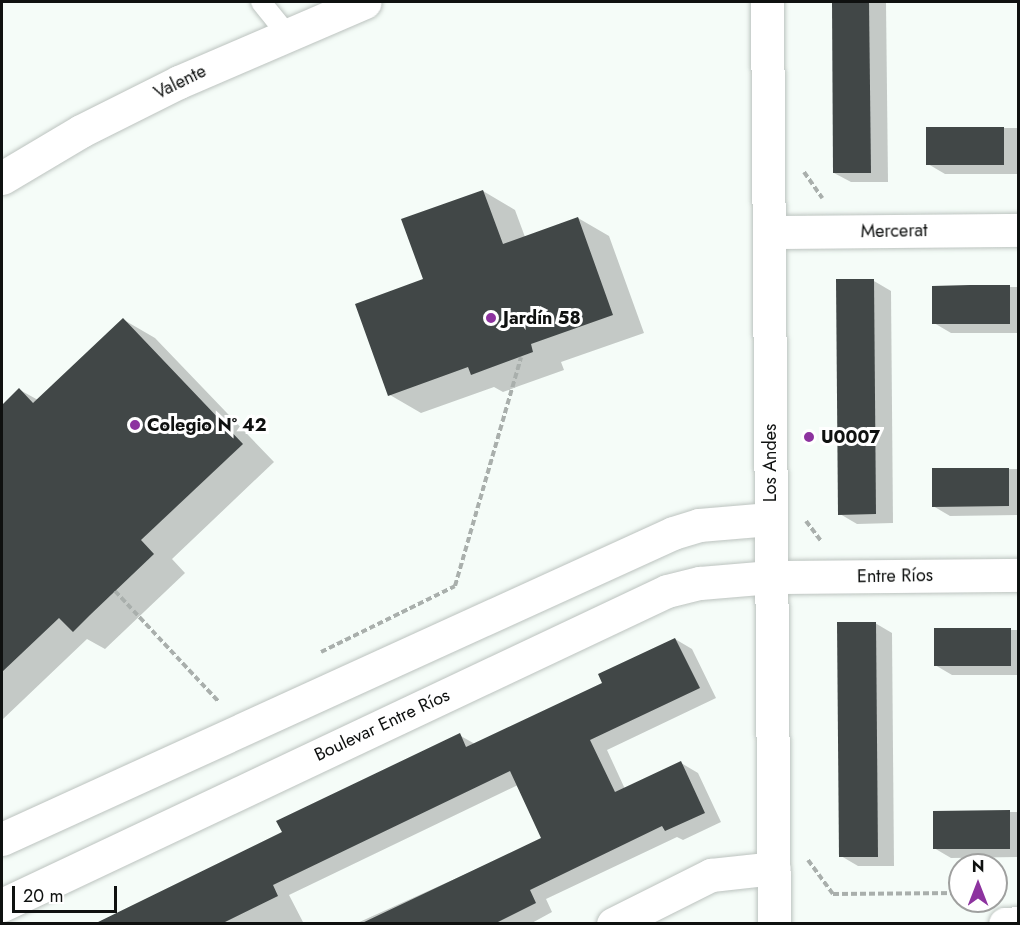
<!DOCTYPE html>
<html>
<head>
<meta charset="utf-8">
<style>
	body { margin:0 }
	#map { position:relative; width:1020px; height:925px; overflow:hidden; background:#f5fcf8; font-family:Jost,sans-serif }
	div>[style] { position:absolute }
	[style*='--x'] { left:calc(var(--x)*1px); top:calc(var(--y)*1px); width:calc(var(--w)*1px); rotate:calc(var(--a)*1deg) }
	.shadow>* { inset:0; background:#0003 }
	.building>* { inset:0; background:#414747 }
	.path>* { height:4px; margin-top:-2px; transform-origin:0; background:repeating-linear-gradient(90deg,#a9afac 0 6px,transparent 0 9px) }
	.roads { filter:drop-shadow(0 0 2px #bcc3bf) drop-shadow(0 0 2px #bcc3bf) }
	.service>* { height:20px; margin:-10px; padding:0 10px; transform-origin:10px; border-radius:10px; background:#fff }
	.minor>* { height:33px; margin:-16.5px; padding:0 16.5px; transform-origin:16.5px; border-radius:16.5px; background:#fff }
	.tertiary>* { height:33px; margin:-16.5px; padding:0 16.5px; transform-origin:16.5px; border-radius:16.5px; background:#fff }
	.dots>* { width:16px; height:16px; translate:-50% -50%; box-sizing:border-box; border:3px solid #fff; border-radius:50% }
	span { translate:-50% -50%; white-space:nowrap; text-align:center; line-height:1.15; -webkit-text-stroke:6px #fff; paint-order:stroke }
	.street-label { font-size:18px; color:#0f1110 }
	.poi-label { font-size:18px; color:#0f1110; font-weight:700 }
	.left { translate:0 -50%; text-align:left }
	.frame { position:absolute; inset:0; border:3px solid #0f1110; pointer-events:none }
	.north { position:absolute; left:948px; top:853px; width:60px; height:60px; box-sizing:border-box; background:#fff; border:2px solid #9fa09f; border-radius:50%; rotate:0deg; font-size:16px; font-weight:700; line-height:24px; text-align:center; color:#0f1110 }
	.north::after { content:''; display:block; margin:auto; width:21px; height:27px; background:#8d339f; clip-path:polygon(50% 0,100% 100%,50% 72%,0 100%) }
	.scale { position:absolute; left:12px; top:886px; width:105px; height:27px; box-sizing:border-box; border:3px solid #0f1110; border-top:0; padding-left:8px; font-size:18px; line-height:21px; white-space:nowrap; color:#0f1110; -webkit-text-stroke:4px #fff; paint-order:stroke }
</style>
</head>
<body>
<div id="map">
	<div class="shadow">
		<div style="clip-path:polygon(833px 2px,886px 2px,888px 182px,851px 182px,834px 173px)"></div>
		<div style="clip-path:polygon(928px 128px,1018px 128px,1018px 174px,945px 174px,928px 164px)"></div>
		<div style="clip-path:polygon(483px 191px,515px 210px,525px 237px,578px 218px,609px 236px,644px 333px,561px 362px,564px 370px,519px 386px,503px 392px,494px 387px,421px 413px,390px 395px,425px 280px)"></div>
		<div style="clip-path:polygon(874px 281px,891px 291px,893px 523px,857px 524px,840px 514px)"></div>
		<div style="clip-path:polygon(934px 287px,1018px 287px,1018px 333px,951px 333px,934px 323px)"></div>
		<div style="clip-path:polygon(124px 320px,155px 338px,274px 462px,172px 559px,185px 573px,105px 649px,87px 639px,2px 720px,2px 407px,20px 390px,38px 400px)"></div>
		<div style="clip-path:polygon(1018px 469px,1018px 515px,950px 516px,933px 506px,933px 470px)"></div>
		<div style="clip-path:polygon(875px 623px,892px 633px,894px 866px,858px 866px,841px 856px)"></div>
		<div style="clip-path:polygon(935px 630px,1018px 630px,1018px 675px,952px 675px,935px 665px)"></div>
		<div style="clip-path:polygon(675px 639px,692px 649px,716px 698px,607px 750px,625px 789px,681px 763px,698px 773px,721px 822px,683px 840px,677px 837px,546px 899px,552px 912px,530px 924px,355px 924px,543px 839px,518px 785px,289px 895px,304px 924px,95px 924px,284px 833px,459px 735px,475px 744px,604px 684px)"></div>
		<div style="clip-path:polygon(934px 812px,1018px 812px,1018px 857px,951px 858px,934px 848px)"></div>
	</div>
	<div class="building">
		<div style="clip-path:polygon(832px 2px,869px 2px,871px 173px,833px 173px)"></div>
		<div style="clip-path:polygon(926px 127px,1004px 127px,1004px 165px,926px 165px)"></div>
		<div style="clip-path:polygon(483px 190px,503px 244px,578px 217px,613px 315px,531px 344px,533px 352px,487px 369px,471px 375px,468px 367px,388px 396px,355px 304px,423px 279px,401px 219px)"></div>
		<div style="clip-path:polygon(836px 279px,874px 279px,876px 514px,838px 515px)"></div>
		<div style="clip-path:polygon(970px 285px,1010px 285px,1010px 324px,932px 324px,932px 286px)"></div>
		<div style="clip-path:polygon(123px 318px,243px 444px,141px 540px,154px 554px,90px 615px,73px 632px,59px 618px,2px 672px,2px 405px,19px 388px,33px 403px)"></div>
		<div style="clip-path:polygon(932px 468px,1009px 468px,1009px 506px,932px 507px)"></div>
		<div style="clip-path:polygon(837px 622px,876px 622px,878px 857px,839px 857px)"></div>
		<div style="clip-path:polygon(934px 628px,1011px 628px,1011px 666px,934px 666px)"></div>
		<div style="clip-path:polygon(675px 638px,700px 688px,590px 740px,615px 792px,681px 761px,705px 813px,665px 831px,662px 826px,530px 890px,536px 903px,494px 924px,360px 924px,541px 838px,510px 771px,273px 885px,278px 896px,221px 924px,94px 924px,282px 832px,276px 821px,460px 733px,466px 747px,602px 683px,598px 674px)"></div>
		<div style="clip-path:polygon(1010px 810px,1010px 849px,933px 849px,933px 811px)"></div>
	</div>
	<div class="path">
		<div style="--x:804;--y:172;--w:32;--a:55"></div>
		<div style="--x:806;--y:521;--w:25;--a:53"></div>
		<div style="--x:115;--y:591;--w:152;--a:46.9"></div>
		<div style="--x:321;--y:652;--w:149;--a:-26.2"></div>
		<div style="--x:455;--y:586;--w:238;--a:-73.9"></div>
		<div style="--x:808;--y:860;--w:42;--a:53.7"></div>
		<div style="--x:833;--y:894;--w:127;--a:-0.5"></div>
	</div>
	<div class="roads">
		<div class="service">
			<div style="--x:261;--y:2;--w:40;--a:51"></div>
		</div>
		<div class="minor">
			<div style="--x:767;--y:2;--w:922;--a:89.57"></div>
			<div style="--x:2;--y:178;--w:92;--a:-30.7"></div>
			<div style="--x:81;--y:131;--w:110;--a:-26.6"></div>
			<div style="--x:179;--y:82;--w:202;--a:-23.3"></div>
			<div style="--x:769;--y:232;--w:249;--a:-0.5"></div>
			<div style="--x:2;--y:839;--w:737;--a:-24.51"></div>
			<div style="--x:673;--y:533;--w:27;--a:-17"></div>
			<div style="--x:699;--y:525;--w:71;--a:-4.8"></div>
			<div style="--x:2;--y:905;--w:735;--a:-25.28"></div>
			<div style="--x:667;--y:591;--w:34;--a:-14"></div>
			<div style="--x:700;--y:583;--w:71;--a:-4.8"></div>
			<div style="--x:613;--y:924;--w:110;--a:-26.6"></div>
			<div style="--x:711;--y:875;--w:63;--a:-6.3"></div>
			<div style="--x:1005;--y:924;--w:13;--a:-4"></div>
		</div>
		<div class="tertiary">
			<div style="--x:771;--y:577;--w:247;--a:-0.5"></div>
		</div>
	</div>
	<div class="dots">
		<div style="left:491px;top:318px;background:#8d339f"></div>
		<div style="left:135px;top:425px;background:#8d339f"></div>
		<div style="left:809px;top:437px;background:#8d339f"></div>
	</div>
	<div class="street-label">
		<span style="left:180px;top:82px;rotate:-26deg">Valente</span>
		<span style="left:894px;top:231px;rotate:-1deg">Mercerat</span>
		<span style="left:770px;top:463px;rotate:-90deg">Los Andes</span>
		<span style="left:895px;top:576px;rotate:-1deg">Entre Ríos</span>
		<span style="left:382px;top:725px;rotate:-25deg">Boulevar Entre Ríos</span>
	</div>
	<div class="poi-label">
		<span class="left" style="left:503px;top:318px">Jardín 58</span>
		<span class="left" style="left:147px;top:425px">Colegio Nº 42</span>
		<span class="left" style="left:821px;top:437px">U0007</span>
	</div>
	<div class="frame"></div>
	<div class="north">N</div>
	<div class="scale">20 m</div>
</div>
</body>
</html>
